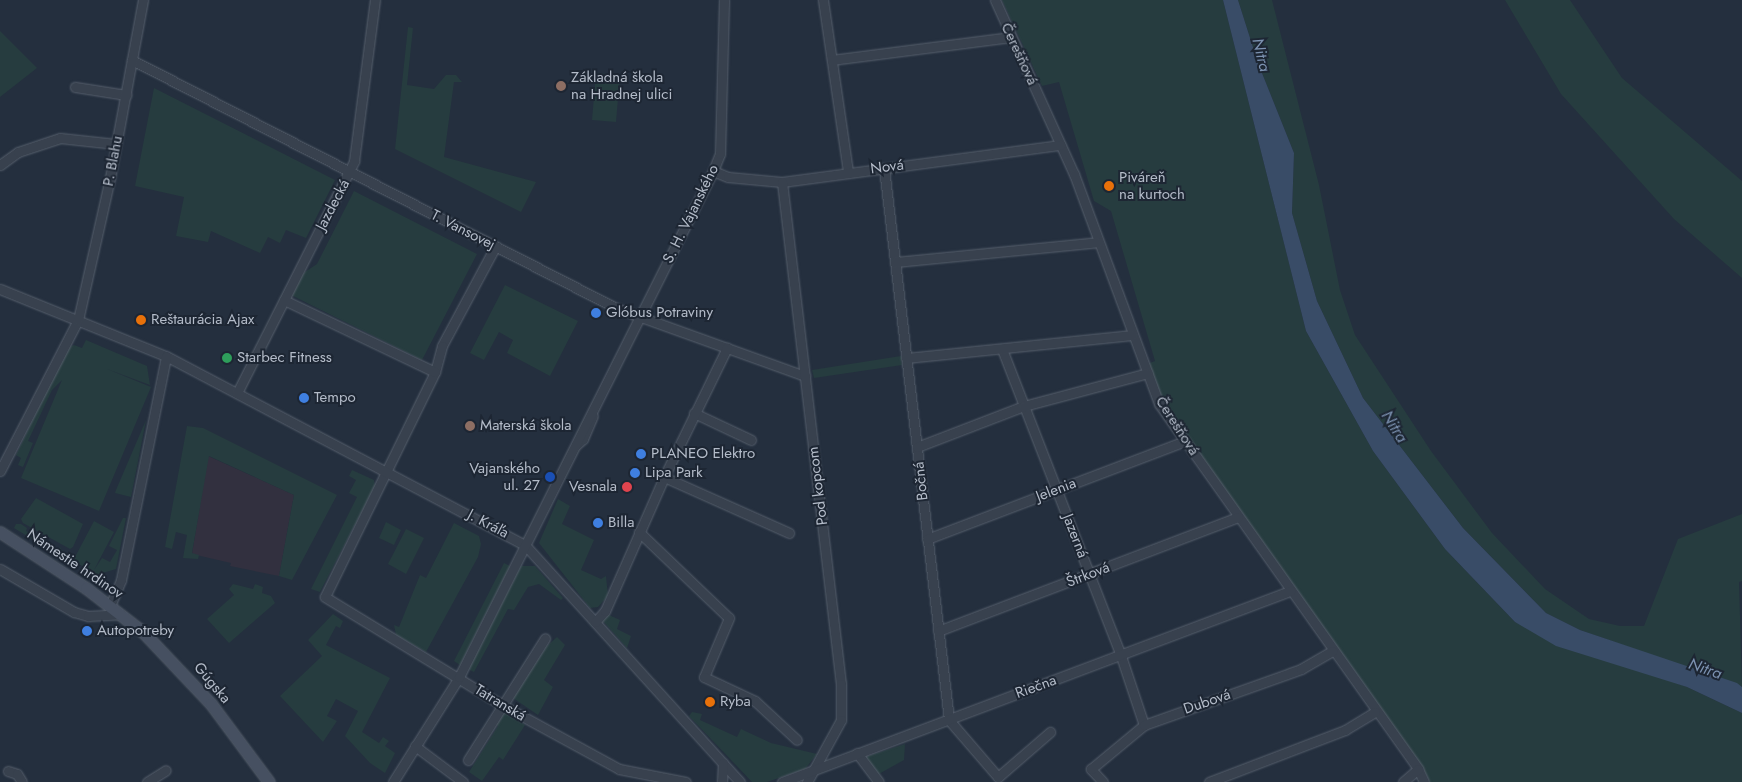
<!DOCTYPE html>
<html>
<head>
<meta charset="utf-8">
<style>
	body { margin:0 }
	#map { position:relative; width:1742px; height:782px; overflow:hidden; background:#242f3e; font-family:Jost,sans-serif }
	div>[style] { position:absolute }
	[style*='--x'] { left:calc(var(--x)*1px); top:calc(var(--y)*1px); width:calc(var(--w)*1px); rotate:calc(var(--a)*1deg) }
	.medical>* { inset:0; background:#32303f }
	.green>* { inset:0; background:#263c3f }
	.water>* { inset:0; background:#394c67 }
	.roads { filter:drop-shadow(0 0 1px #565f6c) drop-shadow(0 0 1px #565f6c) }
	.street>* { height:9px; margin:-4.5px; padding:0 4.5px; transform-origin:4.5px; border-radius:4.5px; background:#38414e }
	.secondary>* { height:11px; margin:-5.5px; padding:0 5.5px; transform-origin:5.5px; border-radius:5.5px; background:#465061 }
	.dots>* { width:14px; height:14px; translate:-50% -50%; box-sizing:border-box; border:2px solid #1d2633; border-radius:50% }
	span { translate:-50% -50%; white-space:nowrap; text-align:center; line-height:1.15; -webkit-text-stroke:4px #1d2633; paint-order:stroke }
	.street-label { font-size:15px; color:#b4bcc9 }
	.poi-label { font-size:15px; color:#b4bcc9 }
	.left { translate:0 -50%; text-align:left }
	.right { translate:-100% -50%; text-align:right }
	.water-label { font-size:16px; color:#7c92b1; font-style:italic }
</style>
</head>
<body>
<div id="map">
	<div class="medical">
		<div style="clip-path:polygon(208px 456px,294px 495px,279px 576px,230px 566px,231px 563px,192px 554px)"></div>
	</div>
	<div class="green">
		<div style="clip-path:polygon(1002px 0,1223px 0,1306px 331px,1373px 451px,1445px 549px,1515px 622px,1687px 687px,1742px 713px,1742px 782px,1430px 782px,1422px 766px,1164px 404px,1147px 364px,1155px 361px,1111px 211px,1094px 201px,1059px 82px,1042px 86px)"></div>
		<div style="clip-path:polygon(1238px 0,1272px 0,1319px 185px,1340px 290px,1355px 335px,1431px 451px,1492px 533px,1545px 589px,1589px 619px,1620px 626px,1644px 626px,1678px 539px,1742px 514px,1742px 581px,1739px 582px,1742px 687px,1580px 630px,1546px 613px,1463px 528px,1363px 398px,1317px 301px,1292px 213px,1294px 153px,1258px 63px)"></div>
		<div style="clip-path:polygon(1505px 0,1570px 0,1622px 78px,1742px 181px,1742px 278px,1674px 219px,1561px 94px)"></div>
		<div style="clip-path:polygon(408px 27px,413px 28px,407px 85px,434px 89px,446px 75px,456px 75px,462px 82px,454px 82px,444px 157px,536px 182px,521px 212px,395px 149px)"></div>
		<div style="clip-path:polygon(0 31px,37px 68px,0 97px)"></div>
		<div style="clip-path:polygon(596px 73px,620px 75px,616px 122px,592px 120px)"></div>
		<div style="clip-path:polygon(154px 88px,335px 180px,306px 238px,286px 230px,280px 243px,268px 237px,260px 253px,211px 231px,208px 242px,176px 236px,184px 197px,135px 186px)"></div>
		<div style="clip-path:polygon(354px 191px,477px 254px,422px 360px,291px 295px,302px 274px,317px 264px)"></div>
		<div style="clip-path:polygon(505px 285px,578px 321px,550px 376px,507px 353px,513px 340px,499px 332px,484px 360px,470px 353px)"></div>
		<div style="clip-path:polygon(86px 340px,147px 366px,150px 385px,107px 369px,151px 387px,99px 511px,21px 478px,62px 380px,52px 390px,28px 441px,33px 443px,23px 467px,18px 465px,21px 458px,16px 455px,67px 348px,74px 345px,82px 348px)"></div>
		<div style="clip-path:polygon(901px 356px,902px 365px,814px 378px,812px 370px)"></div>
		<div style="clip-path:polygon(146px 420px,131px 497px,115px 493px,116px 490px)"></div>
		<div style="clip-path:polygon(187px 426px,203px 428px,337px 495px,292px 580px,279px 576px,294px 495px,209px 456px,192px 553px,199px 555px,198px 559px,183px 558px,187px 535px,176px 532px,172px 549px,165px 547px)"></div>
		<div style="clip-path:polygon(352px 470px,374px 480px,375px 486px,320px 592px,311px 589px,357px 497px,349px 493px,356px 480px,349px 476px)"></div>
		<div style="clip-path:polygon(36px 498px,83px 524px,73px 547px,70px 549px,23px 523px,21px 519px)"></div>
		<div style="clip-path:polygon(558px 499px,570px 506px,562px 524px,594px 540px,581px 570px,601px 579px,606px 576px,608px 596px,598px 607px,590px 608px,539px 543px)"></div>
		<div style="clip-path:polygon(123px 518px,126px 518px,116px 569px,93px 576px,93px 572px,73px 561px,94px 521px,114px 532px,94px 570px,102px 558px,110px 562px,117px 550px,109px 546px)"></div>
		<div style="clip-path:polygon(386px 522px,401px 530px,394px 545px,379px 538px)"></div>
		<div style="clip-path:polygon(454px 523px,479px 536px,481px 544px,478px 557px,426px 652px,396px 635px,394px 625px,399px 627px,420px 575px,426px 578px)"></div>
		<div style="clip-path:polygon(16px 524px,21px 524px,27px 528px,26px 531px,58px 549px,60px 547px,65px 555px,63px 558px,14px 528px)"></div>
		<div style="clip-path:polygon(406px 529px,424px 538px,406px 574px,388px 564px)"></div>
		<div style="clip-path:polygon(504px 563px,510px 566px,460px 665px,454px 661px)"></div>
		<div style="clip-path:polygon(521px 566px,535px 566px,563px 598px,561px 600px,539px 584px,528px 587px,514px 610px,508px 609px,474px 672px,468px 669px)"></div>
		<div style="clip-path:polygon(233px 584px,253px 589px,255px 584px,263px 587px,262px 593px,271px 596px,275px 603px,229px 643px,207px 619px,234px 595px,229px 589px)"></div>
		<div style="clip-path:polygon(333px 614px,343px 621px,340px 628px,336px 626px,326px 645px,390px 678px,362px 732px,379px 743px,383px 737px,389px 741px,385px 746px,395px 753px,385px 773px,370px 763px,345px 736px,358px 711px,336px 699px,327px 716px,337px 721px,323px 742px,280px 696px,322px 656px,308px 640px)"></div>
		<div style="clip-path:polygon(609px 615px,620px 620px,617px 629px,631px 636px,627px 648px,602px 620px)"></div>
		<div style="clip-path:polygon(557px 637px,565px 645px,544px 680px,553px 687px,538px 715px,513px 698px,546px 647px)"></div>
		<div style="clip-path:polygon(502px 710px,525px 725px,503px 760px,499px 757px,482px 781px,469px 772px,498px 726px,493px 722px)"></div>
		<div style="clip-path:polygon(692px 712px,702px 714px,700px 720px,737px 737px,741px 729px,771px 743px,817px 754px,805px 769px,767px 782px,752px 782px,689px 716px)"></div>
		<div style="clip-path:polygon(905px 744px,904px 760px,877px 775px,865px 757px)"></div>
	</div>
	<div class="water">
		<div style="clip-path:polygon(1223px 0,1238px 0,1258px 63px,1294px 153px,1292px 213px,1317px 301px,1363px 398px,1463px 528px,1546px 613px,1580px 630px,1737px 683px,1742px 687px,1742px 713px,1687px 687px,1556px 646px,1515px 622px,1445px 549px,1373px 451px,1306px 331px)"></div>
	</div>
	<div class="roads">
		<div class="street">
			<div style="--x:823;--y:0;--w:174;--a:81.7"></div>
			<div style="--x:995;--y:0;--w:191;--a:65.6"></div>
			<div style="--x:1074;--y:174;--w:245;--a:69.7"></div>
			<div style="--x:1159;--y:404;--w:448;--a:54.6"></div>
			<div style="--x:1418;--y:769;--w:14;--a:65"></div>
			<div style="--x:132;--y:60;--w:544;--a:27.13"></div>
			<div style="--x:616;--y:308;--w:201;--a:19.8"></div>
			<div style="--x:832;--y:60;--w:180;--a:-7.3"></div>
			<div style="--x:75;--y:87;--w:52;--a:8.9"></div>
			<div style="--x:0;--y:165;--w:22;--a:-36"></div>
			<div style="--x:18;--y:152;--w:44;--a:-18.4"></div>
			<div style="--x:60;--y:138;--w:56;--a:6.1"></div>
			<div style="--x:884;--y:168;--w:556;--a:83.28"></div>
			<div style="--x:949;--y:720;--w:75;--a:49.3"></div>
			<div style="--x:998;--y:777;--w:69;--a:-40.9"></div>
			<div style="--x:713;--y:171;--w:16;--a:22"></div>
			<div style="--x:728;--y:177;--w:54;--a:5.3"></div>
			<div style="--x:782;--y:182;--w:281;--a:-7.6"></div>
			<div style="--x:782;--y:182;--w:505;--a:83.3"></div>
			<div style="--x:841;--y:684;--w:36;--a:90"></div>
			<div style="--x:841;--y:720;--w:71;--a:118.7"></div>
			<div style="--x:495;--y:247;--w:112;--a:118.2"></div>
			<div style="--x:442;--y:346;--w:27;--a:105"></div>
			<div style="--x:435;--y:372;--w:250;--a:116.1"></div>
			<div style="--x:325;--y:597;--w:205;--a:31.4"></div>
			<div style="--x:500;--y:704;--w:136;--a:28.6"></div>
			<div style="--x:619;--y:769;--w:68;--a:11"></div>
			<div style="--x:895;--y:262;--w:204;--a:-5.6"></div>
			<div style="--x:0;--y:289;--w:179;--a:22"></div>
			<div style="--x:166;--y:356;--w:406;--a:27.8"></div>
			<div style="--x:525;--y:545;--w:320;--a:47.8"></div>
			<div style="--x:284;--y:300;--w:167;--a:25.5"></div>
			<div style="--x:1002;--y:349;--w:329;--a:68.8"></div>
			<div style="--x:1121;--y:656;--w:73;--a:71.6"></div>
			<div style="--x:906;--y:358;--w:228;--a:-5.8"></div>
			<div style="--x:237;--y:393;--w:260;--a:-63.2"></div>
			<div style="--x:354;--y:161;--w:162;--a:-82.6"></div>
			<div style="--x:694;--y:413;--w:63;--a:25.3"></div>
			<div style="--x:576;--y:445;--w:9;--a:-41"></div>
			<div style="--x:583;--y:439;--w:25;--a:-67"></div>
			<div style="--x:917;--y:447;--w:115;--a:-21"></div>
			<div style="--x:1024;--y:406;--w:128;--a:-14.9"></div>
			<div style="--x:0;--y:471;--w:170;--a:-62.7"></div>
			<div style="--x:78;--y:320;--w:146;--a:-77.3"></div>
			<div style="--x:110;--y:178;--w:181;--a:-79.5"></div>
			<div style="--x:664;--y:477;--w:137;--a:24.1"></div>
			<div style="--x:639;--y:532;--w:124;--a:43.7"></div>
			<div style="--x:729;--y:618;--w:64;--a:113"></div>
			<div style="--x:704;--y:677;--w:56;--a:25.2"></div>
			<div style="--x:755;--y:701;--w:57;--a:42.9"></div>
			<div style="--x:927;--y:539;--w:276;--a:-20.8"></div>
			<div style="--x:0;--y:569;--w:86;--a:30.2"></div>
			<div style="--x:74;--y:612;--w:15;--a:16"></div>
			<div style="--x:88;--y:616;--w:33;--a:-3"></div>
			<div style="--x:110;--y:606;--w:28;--a:-67"></div>
			<div style="--x:121;--y:580;--w:228;--a:-78.6"></div>
			<div style="--x:595;--y:622;--w:15;--a:-48"></div>
			<div style="--x:605;--y:611;--w:146;--a:-66.2"></div>
			<div style="--x:664;--y:477;--w:144;--a:-64"></div>
			<div style="--x:938;--y:631;--w:321;--a:-20.8"></div>
			<div style="--x:415;--y:746;--w:60;--a:36.9"></div>
			<div style="--x:857;--y:753;--w:36;--a:53"></div>
			<div style="--x:468;--y:760;--w:144;--a:-57.7"></div>
			<div style="--x:8;--y:771;--w:9;--a:18"></div>
			<div style="--x:17;--y:774;--w:9;--a:58"></div>
			<div style="--x:147;--y:782;--w:22;--a:-32"></div>
			<div style="--x:393;--y:782;--w:124;--a:-57.8"></div>
			<div style="--x:459;--y:677;--w:566;--a:-63.34"></div>
			<div style="--x:713;--y:171;--w:18;--a:-68"></div>
			<div style="--x:720;--y:154;--w:154;--a:-88.5"></div>
			<div style="--x:722;--y:782;--w:19;--a:-87"></div>
			<div style="--x:782;--y:782;--w:543;--a:-20.61"></div>
			<div style="--x:1103;--y:782;--w:18;--a:-133"></div>
			<div style="--x:1091;--y:769;--w:69;--a:-39.7"></div>
			<div style="--x:1144;--y:725;--w:167;--a:-19.6"></div>
			<div style="--x:1301;--y:669;--w:36;--a:-30"></div>
			<div style="--x:1209;--y:782;--w:146;--a:-20.9"></div>
			<div style="--x:1345;--y:730;--w:35;--a:-31"></div>
			<div style="--x:1403;--y:782;--w:20;--a:-41"></div>
		</div>
		<div class="secondary">
			<div style="--x:0;--y:532;--w:103;--a:33.1"></div>
			<div style="--x:86;--y:588;--w:72;--a:37.7"></div>
			<div style="--x:143;--y:632;--w:99;--a:46.6"></div>
			<div style="--x:211;--y:704;--w:97;--a:53.4"></div>
		</div>
	</div>
	<div class="dots">
		<div style="left:561px;top:86px;background:#8d6e63"></div>
		<div style="left:1109px;top:186px;background:#e8710a"></div>
		<div style="left:596px;top:313px;background:#3f7fe0"></div>
		<div style="left:141px;top:320px;background:#e8710a"></div>
		<div style="left:227px;top:358px;background:#2e9e5b"></div>
		<div style="left:304px;top:398px;background:#3f7fe0"></div>
		<div style="left:470px;top:426px;background:#8d6e63"></div>
		<div style="left:641px;top:454px;background:#3f7fe0"></div>
		<div style="left:635px;top:473px;background:#3f7fe0"></div>
		<div style="left:550px;top:477px;background:#1a4fb4"></div>
		<div style="left:627px;top:487px;background:#e0444e"></div>
		<div style="left:598px;top:523px;background:#3f7fe0"></div>
		<div style="left:87px;top:631px;background:#3f7fe0"></div>
		<div style="left:710px;top:702px;background:#e8710a"></div>
	</div>
	<div class="street-label">
		<span style="left:1019px;top:54px;rotate:65deg">Čerešňová</span>
		<span style="left:113px;top:161px;rotate:-79deg">P. Blahu</span>
		<span style="left:887px;top:167px;rotate:-7deg">Nová</span>
		<span style="left:333px;top:205px;rotate:-62deg">Jazdecká</span>
		<span style="left:691px;top:214px;rotate:-64deg">S. H. Vajanského</span>
		<span style="left:463px;top:230px;rotate:27deg">T. Vansovej</span>
		<span style="left:1177px;top:426px;rotate:57deg">Čerešňová</span>
		<span style="left:921px;top:481px;rotate:-96deg">Bočná</span>
		<span style="left:818px;top:486px;rotate:-97deg">Pod kopcom</span>
		<span style="left:1056px;top:490px;rotate:-21deg">Jelenia</span>
		<span style="left:488px;top:524px;rotate:28deg">J. Kráľa</span>
		<span style="left:1075px;top:536px;rotate:69deg">Jazerná</span>
		<span style="left:75px;top:564px;rotate:34deg">Námestie hrdinov</span>
		<span style="left:1088px;top:575px;rotate:-21deg">Štrková</span>
		<span style="left:212px;top:683px;rotate:50deg">Gúgska</span>
		<span style="left:1036px;top:687px;rotate:-20deg">Riečna</span>
		<span style="left:1207px;top:702px;rotate:-19deg">Dubová</span>
		<span style="left:500px;top:703px;rotate:31deg">Tatranská</span>
	</div>
	<div class="poi-label">
		<span class="left" style="left:571px;top:86px">Základná škola<br>na Hradnej ulici</span>
		<span class="left" style="left:1119px;top:186px">Piváreň<br>na kurtoch</span>
		<span class="left" style="left:606px;top:313px">Glóbus Potraviny</span>
		<span class="left" style="left:151px;top:320px">Reštaurácia Ajax</span>
		<span class="left" style="left:237px;top:358px">Starbec Fitness</span>
		<span class="left" style="left:314px;top:398px">Tempo</span>
		<span class="left" style="left:480px;top:426px">Materská škola</span>
		<span class="left" style="left:651px;top:454px">PLANEO Elektro</span>
		<span class="right" style="left:540px;top:477px">Vajanského<br>ul. 27</span>
		<span class="left" style="left:645px;top:473px">Lipa Park</span>
		<span class="right" style="left:617px;top:487px">Vesnala</span>
		<span class="left" style="left:608px;top:523px">Billa</span>
		<span class="left" style="left:97px;top:631px">Autopotreby</span>
		<span class="left" style="left:720px;top:702px">Ryba</span>
	</div>
	<div class="water-label">
		<span style="left:1261px;top:55px;rotate:76deg">Nitra</span>
		<span style="left:1394px;top:427px;rotate:58deg">Nitra</span>
		<span style="left:1705px;top:669px;rotate:19deg">Nitra</span>
	</div>
</div>
</body>
</html>
